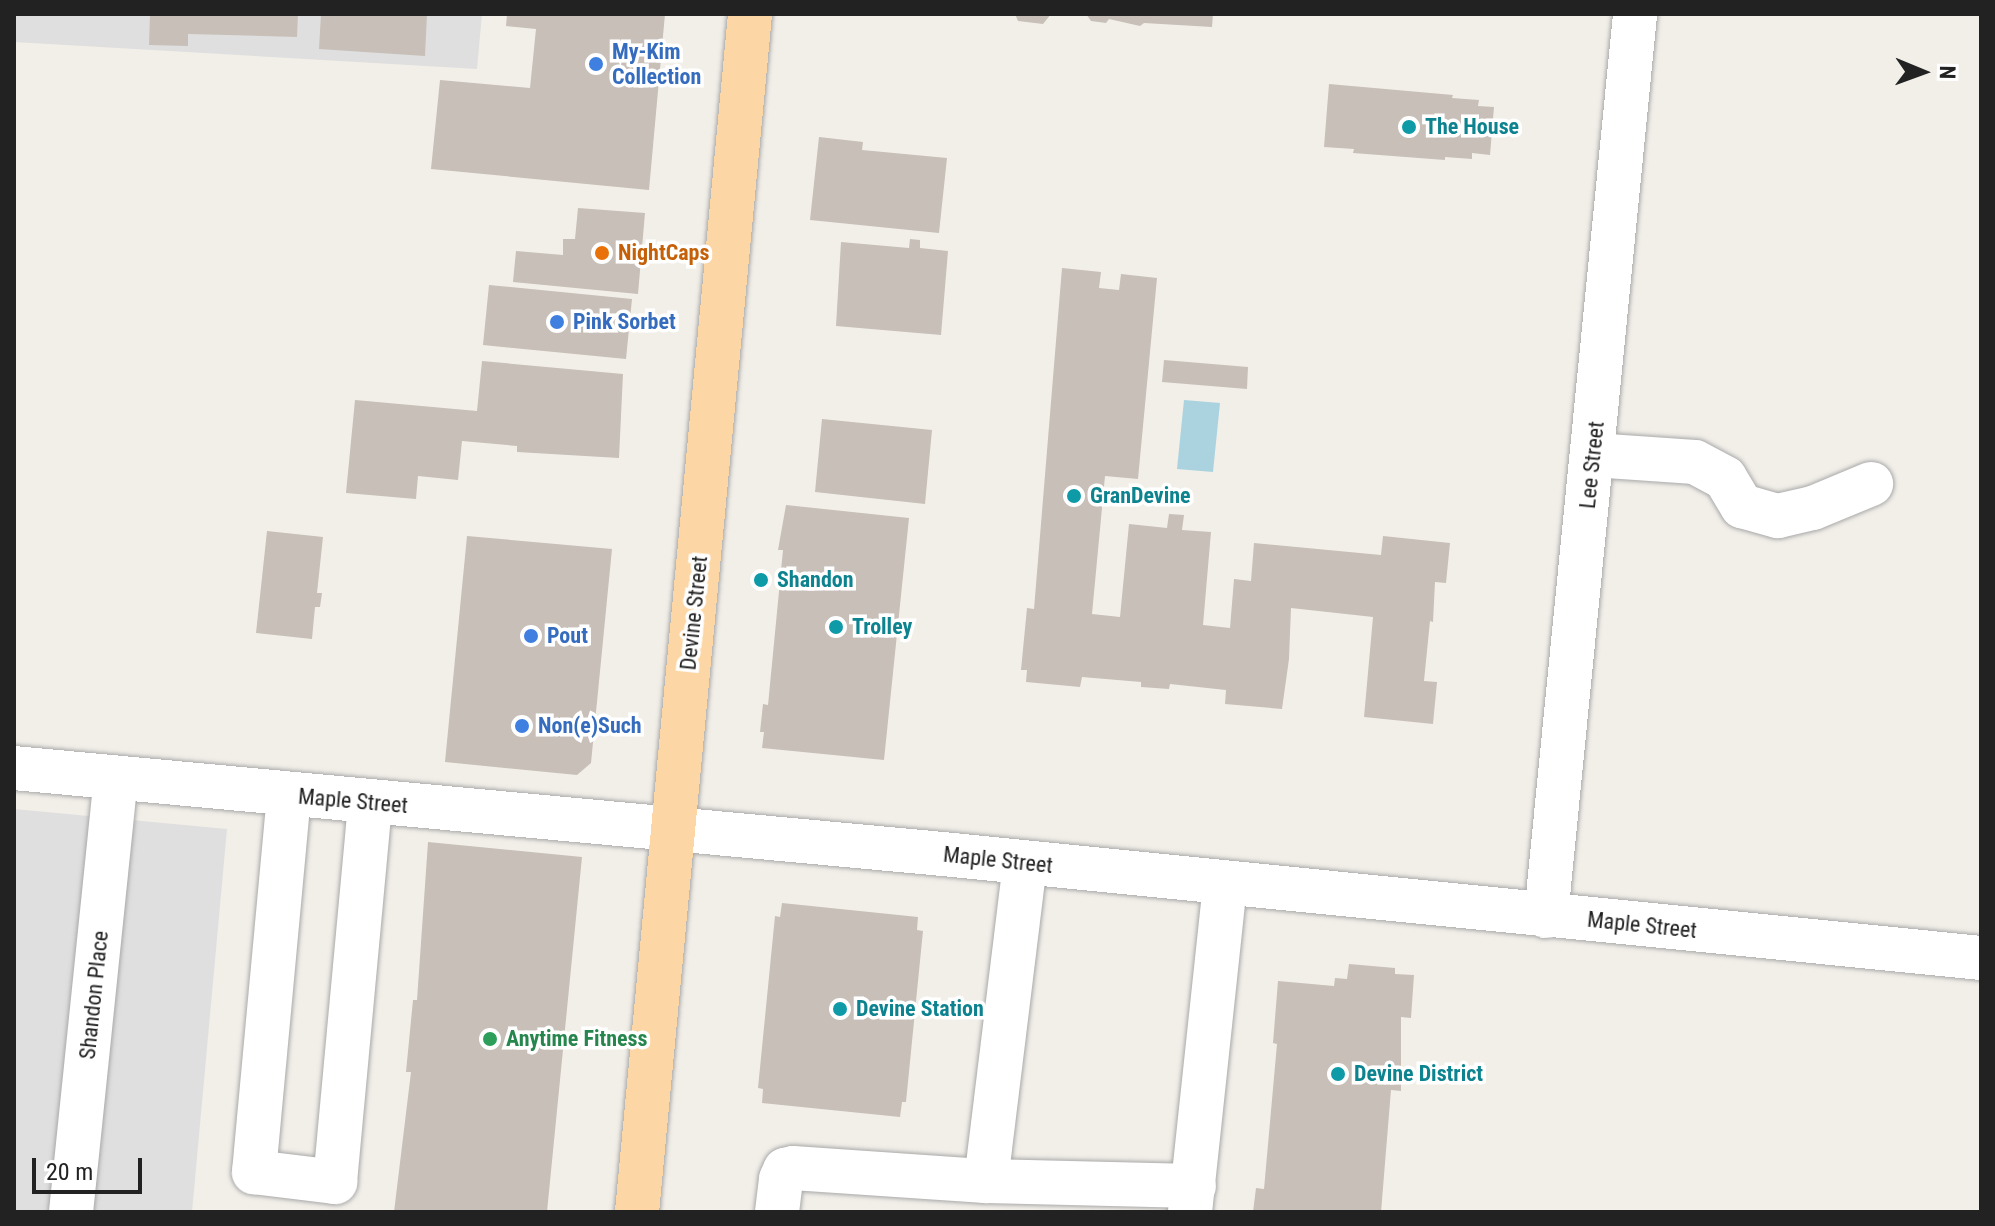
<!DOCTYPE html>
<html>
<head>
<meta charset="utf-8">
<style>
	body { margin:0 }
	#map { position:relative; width:1995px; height:1226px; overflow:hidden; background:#f2efe9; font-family:"Roboto Condensed",sans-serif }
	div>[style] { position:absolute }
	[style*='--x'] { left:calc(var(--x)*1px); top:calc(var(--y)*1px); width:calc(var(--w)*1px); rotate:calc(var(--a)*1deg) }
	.residential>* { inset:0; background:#e0dfdf }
	.water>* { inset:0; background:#aad3df }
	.building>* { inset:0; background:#c7bfb8 }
	.roads { filter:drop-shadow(0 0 2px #a9a9a9) drop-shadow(0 0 2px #a9a9a9) }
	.minor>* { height:44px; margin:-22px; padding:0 22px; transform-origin:22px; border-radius:22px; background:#fff }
	.major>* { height:44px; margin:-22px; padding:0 22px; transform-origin:22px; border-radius:22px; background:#fcd6a4 }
	.dots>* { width:22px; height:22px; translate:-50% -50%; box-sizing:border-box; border:4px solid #fff; border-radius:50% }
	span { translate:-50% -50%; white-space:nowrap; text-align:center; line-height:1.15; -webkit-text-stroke:7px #fff; paint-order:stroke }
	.shop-label { font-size:22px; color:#366cbe; font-weight:700 }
	.left { translate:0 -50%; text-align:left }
	.culture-label { font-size:22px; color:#0d838f; font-weight:700 }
	.food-label { font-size:22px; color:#c56008; font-weight:700 }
	.street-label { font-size:22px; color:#222 }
	.leisure-label { font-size:22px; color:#27864d; font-weight:700 }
	.frame { position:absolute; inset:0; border:16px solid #222; pointer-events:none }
	.north { position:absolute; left:1883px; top:32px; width:80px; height:80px; -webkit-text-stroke:6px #fff; paint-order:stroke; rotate:91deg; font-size:22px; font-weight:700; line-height:32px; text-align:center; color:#222 }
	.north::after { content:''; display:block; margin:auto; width:28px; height:36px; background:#222; clip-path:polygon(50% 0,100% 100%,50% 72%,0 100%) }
	.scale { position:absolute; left:32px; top:1158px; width:110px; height:36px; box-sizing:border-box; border:4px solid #222; border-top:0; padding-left:10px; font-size:24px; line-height:28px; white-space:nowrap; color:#222; -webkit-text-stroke:6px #fff; paint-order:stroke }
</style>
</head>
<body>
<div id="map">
	<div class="residential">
		<div style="clip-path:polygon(14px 14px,482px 14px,477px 69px,14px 42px)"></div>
		<div style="clip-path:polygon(14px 809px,227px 829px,192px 1212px,14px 1212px)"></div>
	</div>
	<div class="water">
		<div style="clip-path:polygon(1184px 400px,1220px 403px,1213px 472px,1177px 469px)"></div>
	</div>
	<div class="building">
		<div style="clip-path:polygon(150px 14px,298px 14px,297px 37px,188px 34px,188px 46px,149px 45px)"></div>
		<div style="clip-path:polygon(321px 14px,427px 14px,425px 56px,319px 49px)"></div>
		<div style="clip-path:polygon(507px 14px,665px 14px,649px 190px,431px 169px,440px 80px,530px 88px,536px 29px,506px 26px)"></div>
		<div style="clip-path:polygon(1015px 14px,1051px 14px,1043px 24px,1018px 21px)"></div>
		<div style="clip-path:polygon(1086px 14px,1213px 14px,1212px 27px,1144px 23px,1140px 26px,1109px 19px,1106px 23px,1091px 21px)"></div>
		<div style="clip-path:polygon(1329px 84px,1453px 95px,1452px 98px,1479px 100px,1478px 106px,1494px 107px,1490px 155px,1472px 153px,1472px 159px,1445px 157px,1445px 160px,1353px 153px,1354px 149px,1324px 147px)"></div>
		<div style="clip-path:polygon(819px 137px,863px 142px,862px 150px,947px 158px,939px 233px,810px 220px)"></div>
		<div style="clip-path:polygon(578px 208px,645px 213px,638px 294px,513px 282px,516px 251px,563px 255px,563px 239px,575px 239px)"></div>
		<div style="clip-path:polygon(910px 239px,920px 240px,920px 248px,948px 251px,941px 335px,836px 326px,841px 242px,909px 248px)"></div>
		<div style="clip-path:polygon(1062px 268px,1101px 272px,1099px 288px,1119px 290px,1121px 274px,1157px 278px,1138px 479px,1105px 476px,1092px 614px,1120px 617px,1129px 524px,1167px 528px,1169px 514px,1184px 515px,1182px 530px,1211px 532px,1203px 625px,1230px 628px,1234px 579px,1251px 581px,1254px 543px,1381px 555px,1383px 536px,1450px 543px,1446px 583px,1435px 582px,1433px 622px,1430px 621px,1424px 681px,1437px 682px,1433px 724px,1364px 717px,1373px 617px,1291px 608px,1289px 659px,1282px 709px,1225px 704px,1226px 690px,1170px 684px,1169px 689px,1141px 687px,1141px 682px,1082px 677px,1080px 687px,1026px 682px,1027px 670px,1021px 670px,1027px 608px,1034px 609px)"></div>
		<div style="clip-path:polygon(489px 285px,632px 299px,626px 359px,483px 345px)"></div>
		<div style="clip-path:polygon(1164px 360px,1248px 367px,1247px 389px,1162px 382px)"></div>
		<div style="clip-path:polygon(482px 361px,623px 374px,619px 458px,517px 452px,517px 446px,462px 441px,458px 480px,418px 476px,416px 499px,346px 493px,355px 400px,477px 411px)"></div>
		<div style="clip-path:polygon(822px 419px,932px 430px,925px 504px,815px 492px)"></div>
		<div style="clip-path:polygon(786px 505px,909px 518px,884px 760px,762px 748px,764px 732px,760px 732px,763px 704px,768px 705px,783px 550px,778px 550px)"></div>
		<div style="clip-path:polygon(267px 531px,323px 537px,317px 593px,322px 593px,320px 607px,315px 607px,312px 639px,256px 633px)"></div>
		<div style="clip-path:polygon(467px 536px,612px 549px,591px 763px,577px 775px,445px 762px)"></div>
		<div style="clip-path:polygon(428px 842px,582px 857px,547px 1212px,394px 1212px,411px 1072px,406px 1072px,413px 1000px,417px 1000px)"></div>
		<div style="clip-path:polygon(782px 903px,918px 917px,917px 930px,923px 931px,906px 1102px,902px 1102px,900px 1117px,762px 1103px,763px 1089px,758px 1088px,775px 916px,780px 917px)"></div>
		<div style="clip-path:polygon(1349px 964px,1395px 968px,1395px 974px,1414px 975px,1411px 1018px,1401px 1017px,1401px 1091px,1391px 1090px,1381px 1212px,1253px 1212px,1256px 1188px,1264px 1189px,1277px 1044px,1273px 1043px,1278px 981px,1334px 986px,1335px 978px,1347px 979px)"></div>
	</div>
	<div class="roads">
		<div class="minor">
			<div style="--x:1593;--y:455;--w:102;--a:3.9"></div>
			<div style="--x:1695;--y:462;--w:34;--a:28"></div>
			<div style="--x:1725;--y:478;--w:33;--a:59"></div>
			<div style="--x:1742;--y:506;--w:37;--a:16"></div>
			<div style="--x:1778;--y:516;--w:36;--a:-13"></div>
			<div style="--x:1813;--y:508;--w:63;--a:-22.5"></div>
			<div style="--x:14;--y:768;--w:943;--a:5.29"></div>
			<div style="--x:953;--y:855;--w:1033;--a:5.72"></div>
			<div style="--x:289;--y:795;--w:379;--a:95.3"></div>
			<div style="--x:254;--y:1172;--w:82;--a:7"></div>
			<div style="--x:335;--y:1182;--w:382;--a:-84.7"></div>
			<div style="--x:1546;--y:916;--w:906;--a:-84.36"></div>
			<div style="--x:986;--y:1181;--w:320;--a:-83"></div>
			<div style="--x:71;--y:1212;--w:436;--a:-84.1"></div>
			<div style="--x:777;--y:1212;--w:33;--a:-83"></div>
			<div style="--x:781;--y:1179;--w:10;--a:-66"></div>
			<div style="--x:785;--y:1170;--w:8;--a:-14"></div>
			<div style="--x:793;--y:1168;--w:193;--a:3.9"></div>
			<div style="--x:986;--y:1181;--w:208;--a:1.4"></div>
			<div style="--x:1190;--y:1212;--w:330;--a:-83.9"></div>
		</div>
		<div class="major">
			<div style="--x:637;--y:1212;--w:1203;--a:-84.61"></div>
		</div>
	</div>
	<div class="dots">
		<div style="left:596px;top:64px;background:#3f7fe0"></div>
		<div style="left:1409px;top:127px;background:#0f9aa8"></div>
		<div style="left:602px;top:253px;background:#e8710a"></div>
		<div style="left:557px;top:322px;background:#3f7fe0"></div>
		<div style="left:1074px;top:496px;background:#0f9aa8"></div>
		<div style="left:761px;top:580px;background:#0f9aa8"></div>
		<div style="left:836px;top:627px;background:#0f9aa8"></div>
		<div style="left:531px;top:636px;background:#3f7fe0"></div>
		<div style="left:522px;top:726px;background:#3f7fe0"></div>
		<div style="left:840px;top:1009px;background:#0f9aa8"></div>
		<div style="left:490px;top:1039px;background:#2e9e5b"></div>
		<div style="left:1338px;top:1074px;background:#0f9aa8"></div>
	</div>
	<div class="shop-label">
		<span class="left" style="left:612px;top:64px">My-Kim<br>Collection</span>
		<span class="left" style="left:573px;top:322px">Pink Sorbet</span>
		<span class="left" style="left:547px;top:636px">Pout</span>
		<span class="left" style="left:538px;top:726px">Non(e)Such</span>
	</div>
	<div class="culture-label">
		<span class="left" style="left:1425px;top:127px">The House</span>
		<span class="left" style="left:1090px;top:496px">GranDevine</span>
		<span class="left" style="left:777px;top:580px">Shandon</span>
		<span class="left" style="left:852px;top:627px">Trolley</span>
		<span class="left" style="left:856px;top:1009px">Devine Station</span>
		<span class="left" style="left:1354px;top:1074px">Devine District</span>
	</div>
	<div class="food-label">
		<span class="left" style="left:618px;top:253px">NightCaps</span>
	</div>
	<div class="street-label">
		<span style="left:1592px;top:465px;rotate:-84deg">Lee Street</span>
		<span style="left:694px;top:613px;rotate:-84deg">Devine Street</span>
		<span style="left:353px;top:801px;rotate:5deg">Maple Street</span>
		<span style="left:998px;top:860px;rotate:6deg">Maple Street</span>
		<span style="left:1642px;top:925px;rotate:6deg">Maple Street</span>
		<span style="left:94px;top:995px;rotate:-84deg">Shandon Place</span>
	</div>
	<div class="leisure-label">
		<span class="left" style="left:506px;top:1039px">Anytime Fitness</span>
	</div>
	<div class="frame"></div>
	<div class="north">N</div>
	<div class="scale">20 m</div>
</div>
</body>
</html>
